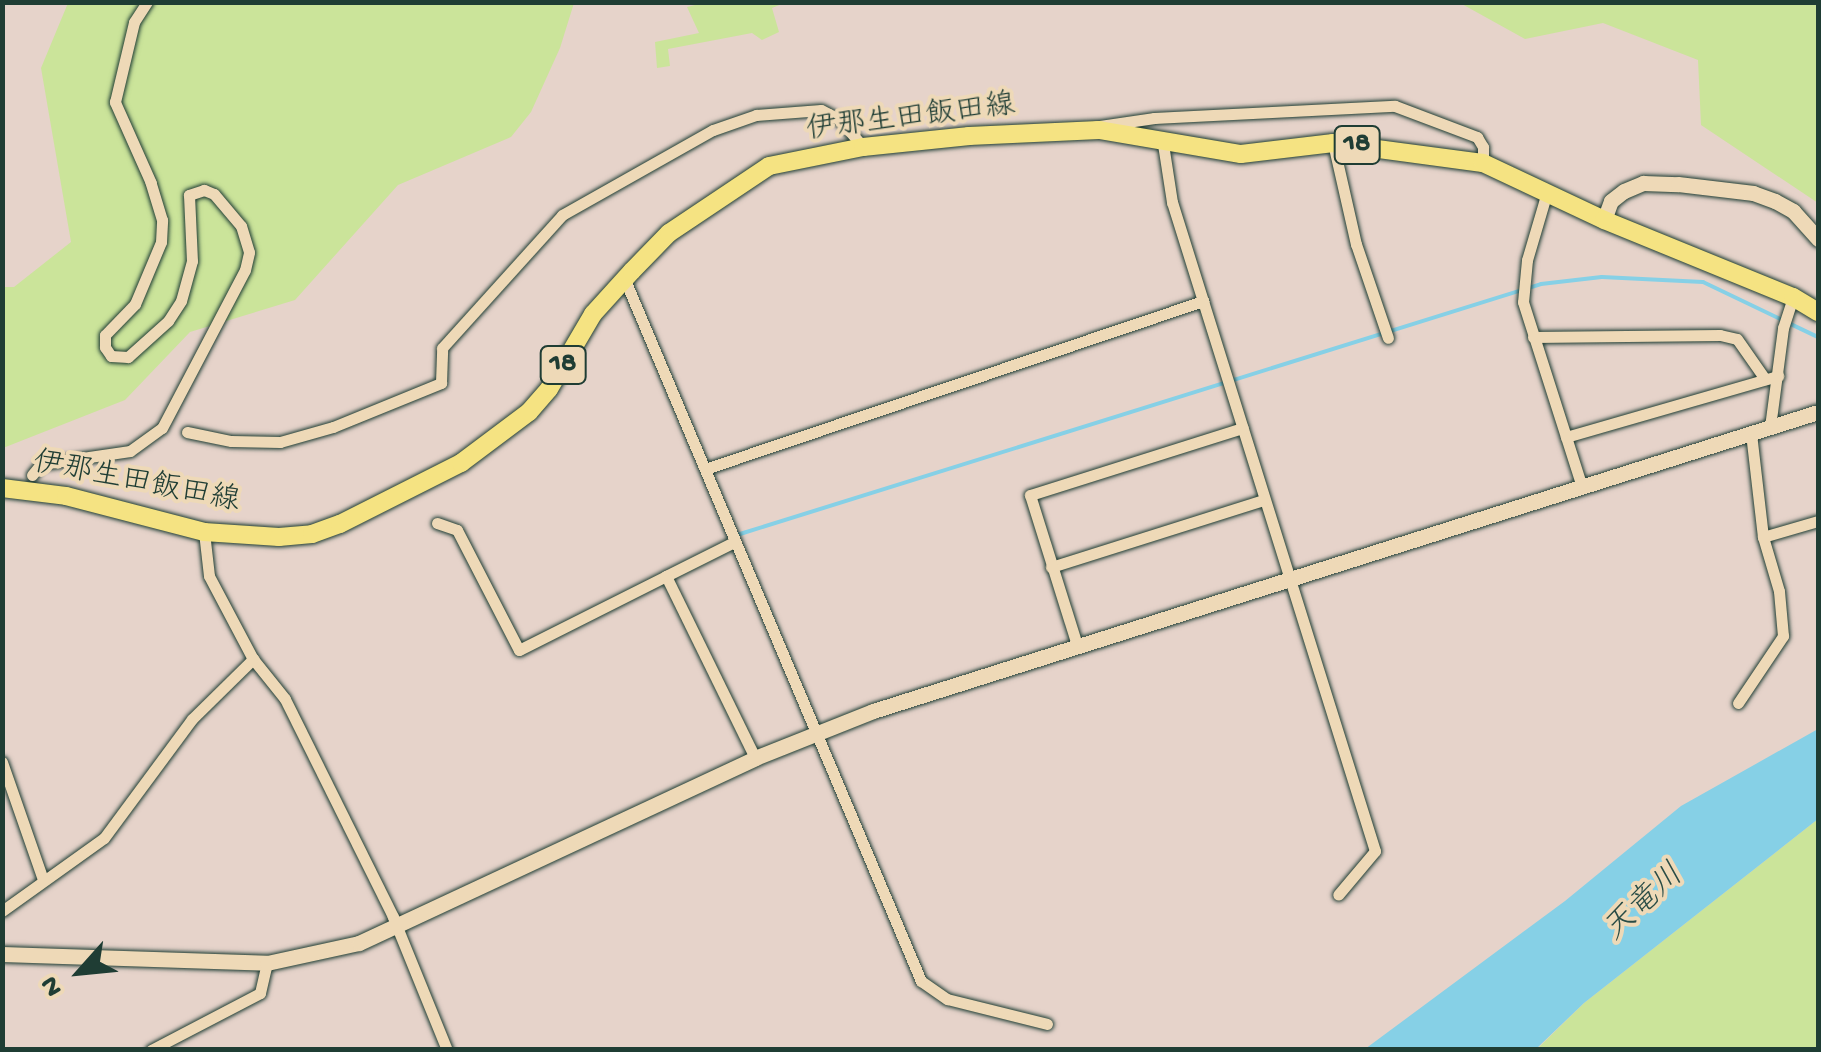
<!DOCTYPE html>
<html>
<head>
<meta charset="utf-8">
<style>
	body { margin:0 }
	#map { position:relative; width:1821px; height:1052px; overflow:hidden; background:#e6d3ca; font-family:"Gochi Hand","Klee One",sans-serif }
	div>[style] { position:absolute }
	[style*='--x'] { left:calc(var(--x)*1px); top:calc(var(--y)*1px); width:calc(var(--w)*1px); rotate:calc(var(--a)*1deg) }
	.green>* { inset:0; background:#cbe49a }
	.water>* { inset:0; background:#86d0e6 }
	.stream>* { height:4px; margin:-2px; padding:0 2px; transform-origin:2px; border-radius:2px; background:#86d0e6 }
	.roads { filter:drop-shadow(0 0 2px #1f3d34) drop-shadow(0 0 2px #1f3d34) }
	.minor>* { height:11px; margin:-5.5px; padding:0 5.5px; transform-origin:5.5px; border-radius:5.5px; background:#eed9b7 }
	.tertiary>* { height:15px; margin:-7.5px; padding:0 7.5px; transform-origin:7.5px; border-radius:7.5px; background:#eed9b7 }
	.primary>* { height:18px; margin:-9px; padding:0 9px; transform-origin:9px; border-radius:9px; background:#f5e382 }
	span { translate:-50% -50%; white-space:nowrap; text-align:center; line-height:1.15; -webkit-text-stroke:8px #eed9b7; paint-order:stroke }
	.shield-label span { padding:2px 8px; background:#eed9b7; border:2px solid; border-radius:8px; -webkit-text-stroke-width:0 }
	.shield-label { font-size:28px; color:#1f3d34; font-weight:700 }
	.street-label { font-size:30px; color:#1f3d34 }
	.water-label { font-size:32px; color:#294c46; font-style:italic }
	.frame { position:absolute; inset:0; border:5px solid #1f3d34; pointer-events:none }
	.north { position:absolute; left:30px; top:922px; width:100px; height:100px; -webkit-text-stroke:8px #eed9b7; paint-order:stroke; rotate:243deg; font-size:28px; font-weight:700; line-height:40px; text-align:center; color:#1f3d34 }
	.north::after { content:''; display:block; margin:auto; width:35px; height:45px; background:#1f3d34; clip-path:polygon(50% 0,100% 100%,50% 72%,0 100%) }
</style>
</head>
<body>
<div id="map">
	<div class="green">
		<div style="clip-path:polygon(68px 3px,574px 3px,560px 48px,531px 112px,511px 137px,398px 185px,295px 300px,190px 332px,125px 400px,3px 448px,3px 287px,14px 287px,71px 242px,41px 68px)"></div>
		<div style="clip-path:polygon(703px 3px,784px 3px,772px 8px,779px 32px,762px 40px,752px 33px,668px 49px,670px 66px,657px 68px,655px 42px,699px 33px,687px 7px)"></div>
		<div style="clip-path:polygon(1460px 3px,1818px 3px,1818px 203px,1701px 125px,1698px 60px,1603px 23px,1525px 39px)"></div>
		<div style="clip-path:polygon(1818px 819px,1818px 1049px,1536px 1050px,1584px 1003px)"></div>
	</div>
	<div class="water">
		<div style="clip-path:polygon(1818px 729px,1818px 819px,1584px 1003px,1536px 1049px,1365px 1049px,1565px 901px,1681px 806px)"></div>
	</div>
	<div class="stream">
		<div style="--x:740;--y:534;--w:839;--a:-17.33"></div>
		<div style="--x:1541;--y:284;--w:61;--a:-6.5"></div>
		<div style="--x:1602;--y:277;--w:101;--a:2.8"></div>
		<div style="--x:1703;--y:282;--w:127;--a:25.6"></div>
	</div>
	<div class="roads">
		<div class="minor">
			<div style="--x:1093;--y:127;--w:62;--a:-8.4"></div>
			<div style="--x:1154;--y:118;--w:241;--a:-2.9"></div>
			<div style="--x:1395;--y:106;--w:88;--a:20.7"></div>
			<div style="--x:1477;--y:137;--w:12;--a:59"></div>
			<div style="--x:1483;--y:147;--w:16;--a:90"></div>
			<div style="--x:1333;--y:143;--w:104;--a:77.2"></div>
			<div style="--x:1356;--y:244;--w:99;--a:71.2"></div>
			<div style="--x:1163;--y:144;--w:59;--a:81.2"></div>
			<div style="--x:1172;--y:202;--w:680;--a:72.63"></div>
			<div style="--x:1375;--y:851;--w:57;--a:130.1"></div>
			<div style="--x:1547;--y:192;--w:71;--a:106.4"></div>
			<div style="--x:1527;--y:260;--w:42;--a:95.4"></div>
			<div style="--x:1523;--y:302;--w:194;--a:72.3"></div>
			<div style="--x:625;--y:280;--w:761;--a:67.11"></div>
			<div style="--x:921;--y:981;--w:32;--a:35"></div>
			<div style="--x:947;--y:999;--w:103;--a:14"></div>
			<div style="--x:1533;--y:337;--w:187;--a:-0.6"></div>
			<div style="--x:1720;--y:335;--w:17;--a:13"></div>
			<div style="--x:1737;--y:339;--w:49;--a:55"></div>
			<div style="--x:1770;--y:427;--w:100;--a:-82.5"></div>
			<div style="--x:1783;--y:328;--w:33;--a:-72"></div>
			<div style="--x:187;--y:432;--w:45;--a:11.6"></div>
			<div style="--x:231;--y:441;--w:49;--a:1.2"></div>
			<div style="--x:280;--y:442;--w:55;--a:-15.8"></div>
			<div style="--x:333;--y:427;--w:117;--a:-22.2"></div>
			<div style="--x:441;--y:383;--w:35;--a:-88"></div>
			<div style="--x:442;--y:348;--w:179;--a:-47.9"></div>
			<div style="--x:562;--y:215;--w:173;--a:-29.4"></div>
			<div style="--x:713;--y:130;--w:46;--a:-19.2"></div>
			<div style="--x:756;--y:115;--w:65;--a:-4.4"></div>
			<div style="--x:821;--y:110;--w:20;--a:27"></div>
			<div style="--x:839;--y:119;--w:37;--a:49"></div>
			<div style="--x:1566;--y:437;--w:221;--a:-16.1"></div>
			<div style="--x:705;--y:469;--w:526;--a:-18.64"></div>
			<div style="--x:32;--y:475;--w:14;--a:-51"></div>
			<div style="--x:41;--y:464;--w:90;--a:-8.3"></div>
			<div style="--x:130;--y:451;--w:39;--a:-36"></div>
			<div style="--x:162;--y:428;--w:178;--a:-62.3"></div>
			<div style="--x:245;--y:270;--w:18;--a:-77"></div>
			<div style="--x:249;--y:252;--w:27;--a:-107"></div>
			<div style="--x:241;--y:226;--w:42;--a:-130.2"></div>
			<div style="--x:214;--y:194;--w:11;--a:-158"></div>
			<div style="--x:204;--y:190;--w:16;--a:162"></div>
			<div style="--x:189;--y:195;--w:66;--a:87.4"></div>
			<div style="--x:192;--y:261;--w:41;--a:105.4"></div>
			<div style="--x:181;--y:301;--w:24;--a:123"></div>
			<div style="--x:168;--y:321;--w:54;--a:138"></div>
			<div style="--x:128;--y:357;--w:17;--a:-177"></div>
			<div style="--x:111;--y:356;--w:11;--a:-124"></div>
			<div style="--x:105;--y:347;--w:12;--a:-90"></div>
			<div style="--x:105;--y:335;--w:43;--a:-45.9"></div>
			<div style="--x:135;--y:304;--w:67;--a:-67.2"></div>
			<div style="--x:161;--y:242;--w:22;--a:-87"></div>
			<div style="--x:162;--y:220;--w:39;--a:-107"></div>
			<div style="--x:151;--y:183;--w:89;--a:-114"></div>
			<div style="--x:115;--y:102;--w:82;--a:-76.6"></div>
			<div style="--x:134;--y:22;--w:24;--a:-57"></div>
			<div style="--x:437;--y:523;--w:21;--a:19"></div>
			<div style="--x:457;--y:530;--w:135;--a:62.7"></div>
			<div style="--x:519;--y:650;--w:165;--a:-26.7"></div>
			<div style="--x:204;--y:532;--w:44;--a:83.5"></div>
			<div style="--x:209;--y:576;--w:94;--a:62.1"></div>
			<div style="--x:253;--y:659;--w:51;--a:51.3"></div>
			<div style="--x:285;--y:699;--w:243;--a:63.6"></div>
			<div style="--x:393;--y:917;--w:144;--a:67.9"></div>
			<div style="--x:1763;--y:537;--w:57;--a:-16.2"></div>
			<div style="--x:734;--y:542;--w:76;--a:153.4"></div>
			<div style="--x:666;--y:576;--w:203;--a:63.9"></div>
			<div style="--x:1051;--y:567;--w:223;--a:-17.5"></div>
			<div style="--x:1077;--y:645;--w:157;--a:-107.4"></div>
			<div style="--x:1030;--y:495;--w:223;--a:-17.5"></div>
			<div style="--x:1738;--y:703;--w:81;--a:-56.1"></div>
			<div style="--x:1783;--y:636;--w:45;--a:-95.1"></div>
			<div style="--x:1779;--y:591;--w:56;--a:-106.5"></div>
			<div style="--x:1763;--y:537;--w:104;--a:-96.6"></div>
			<div style="--x:2;--y:762;--w:125;--a:70.8"></div>
			<div style="--x:2;--y:911;--w:125;--a:-35.6"></div>
			<div style="--x:104;--y:838;--w:148;--a:-53.5"></div>
			<div style="--x:192;--y:719;--w:86;--a:-44.5"></div>
			<div style="--x:151;--y:1050;--w:123;--a:-27.6"></div>
			<div style="--x:260;--y:993;--w:31;--a:-77"></div>
		</div>
		<div class="tertiary">
			<div style="--x:1604;--y:220;--w:20;--a:-70"></div>
			<div style="--x:1611;--y:201;--w:16;--a:-38"></div>
			<div style="--x:1624;--y:191;--w:21;--a:-23"></div>
			<div style="--x:1643;--y:183;--w:35;--a:2"></div>
			<div style="--x:1678;--y:184;--w:76;--a:6.8"></div>
			<div style="--x:1753;--y:193;--w:23;--a:20"></div>
			<div style="--x:1775;--y:201;--w:21;--a:29"></div>
			<div style="--x:1793;--y:211;--w:38;--a:48"></div>
			<div style="--x:2;--y:954;--w:265;--a:1.9"></div>
			<div style="--x:267;--y:963;--w:94;--a:-12.3"></div>
			<div style="--x:359;--y:943;--w:437;--a:-25"></div>
			<div style="--x:755;--y:758;--w:127;--a:-21.7"></div>
			<div style="--x:873;--y:711;--w:991;--a:-17.56"></div>
		</div>
		<div class="primary">
			<div style="--x:2;--y:488;--w:64;--a:7.1"></div>
			<div style="--x:66;--y:496;--w:143;--a:14.6"></div>
			<div style="--x:204;--y:532;--w:75;--a:3.8"></div>
			<div style="--x:279;--y:537;--w:33;--a:-5"></div>
			<div style="--x:312;--y:534;--w:30;--a:-20"></div>
			<div style="--x:340;--y:524;--w:136;--a:-26.8"></div>
			<div style="--x:461;--y:463;--w:85;--a:-36.9"></div>
			<div style="--x:529;--y:412;--w:30;--a:-49"></div>
			<div style="--x:549;--y:389;--w:87;--a:-59.6"></div>
			<div style="--x:593;--y:314;--w:58;--a:-47.8"></div>
			<div style="--x:632;--y:271;--w:53;--a:-45.8"></div>
			<div style="--x:669;--y:233;--w:120;--a:-33.8"></div>
			<div style="--x:769;--y:166;--w:96;--a:-11.4"></div>
			<div style="--x:863;--y:147;--w:107;--a:-5.9"></div>
			<div style="--x:969;--y:136;--w:130;--a:-2.6"></div>
			<div style="--x:1099;--y:130;--w:144;--a:9.6"></div>
			<div style="--x:1241;--y:154;--w:93;--a:-6.8"></div>
			<div style="--x:1333;--y:143;--w:151;--a:7.6"></div>
			<div style="--x:1483;--y:163;--w:134;--a:25.2"></div>
			<div style="--x:1604;--y:220;--w:204;--a:22.2"></div>
			<div style="--x:1793;--y:297;--w:29;--a:31"></div>
		</div>
	</div>
	<div class="shield-label">
		<span style="left:1357px;top:145px">18</span>
		<span style="left:563px;top:365px">18</span>
	</div>
	<div class="street-label">
		<span style="left:911px;top:120px;rotate:-7deg">伊那生田飯田線</span>
		<span style="left:136px;top:484px;rotate:11deg">伊那生田飯田線</span>
	</div>
	<div class="water-label">
		<span style="left:1645px;top:904px;rotate:-43deg">天竜川</span>
	</div>
	<div class="frame"></div>
	<div class="north">N</div>
</div>
</body>
</html>
